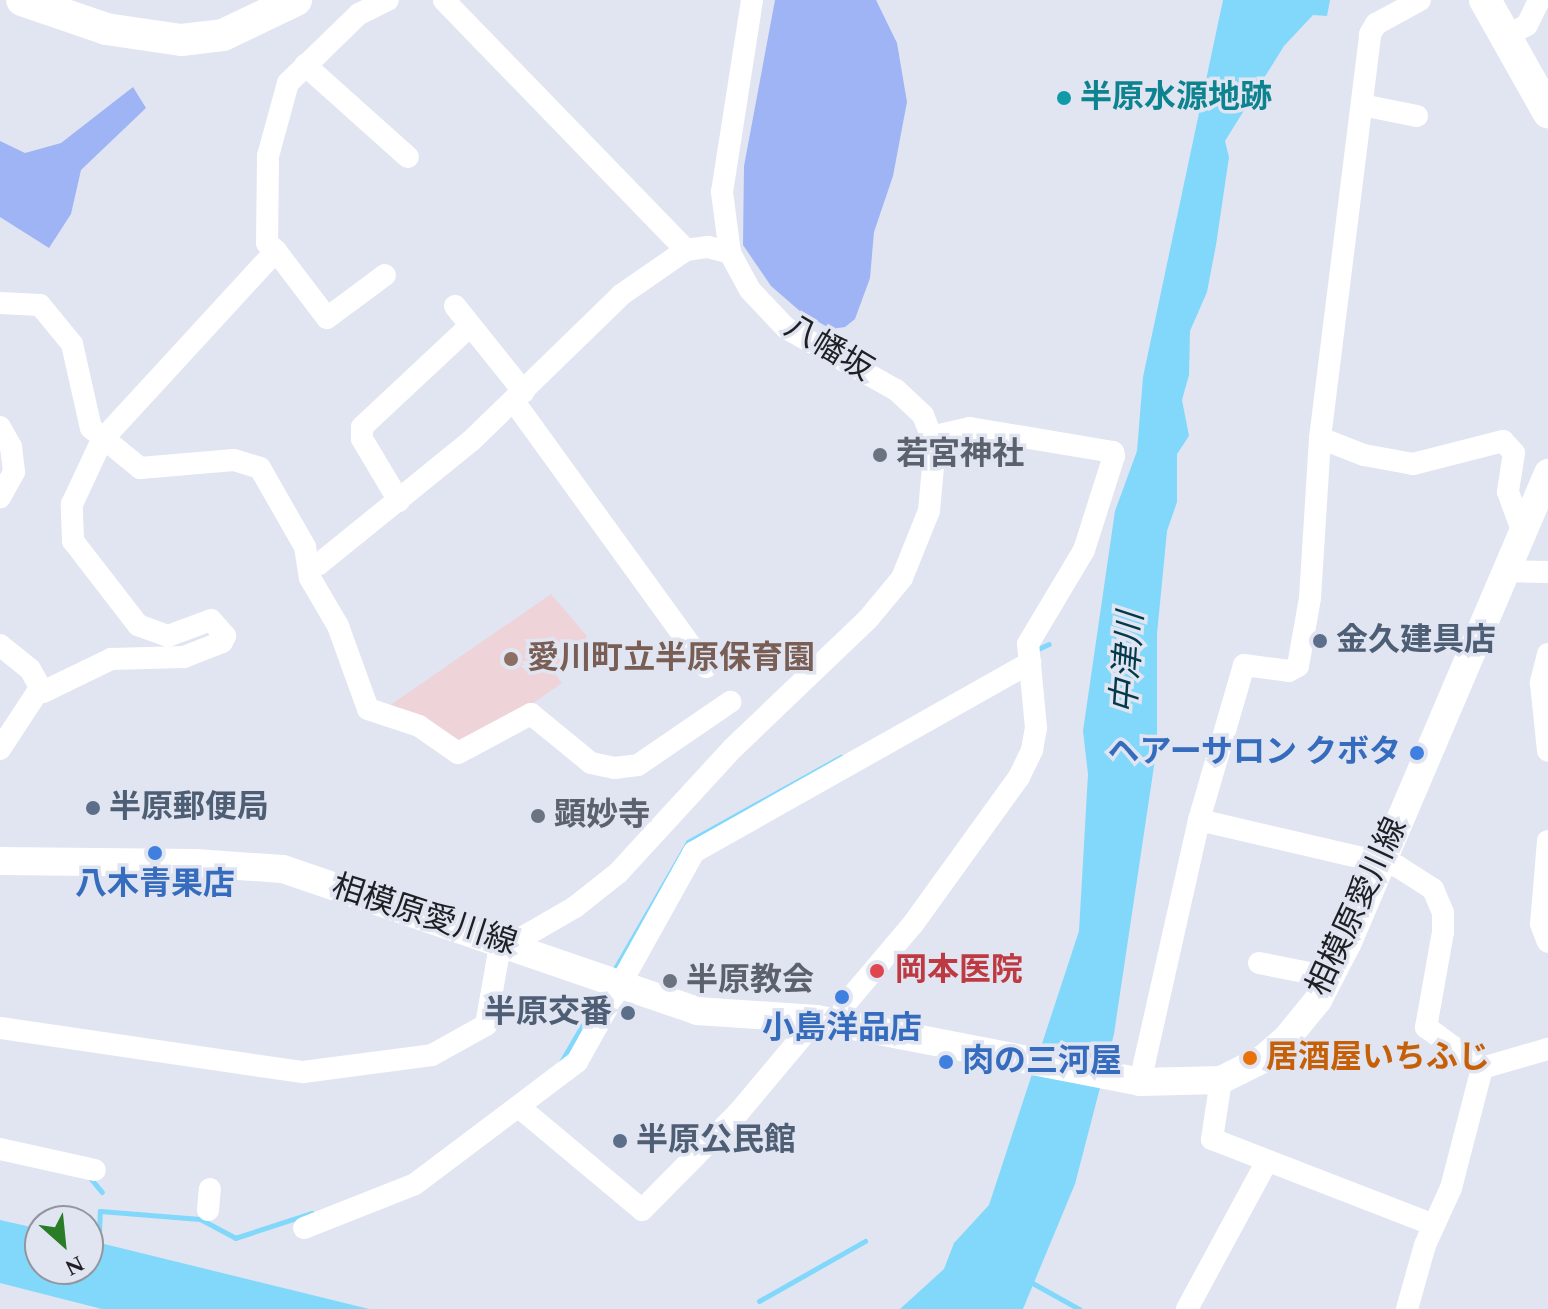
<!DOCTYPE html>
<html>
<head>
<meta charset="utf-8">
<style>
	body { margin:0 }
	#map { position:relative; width:1548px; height:1309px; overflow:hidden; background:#e1e5f1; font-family:Spectral,"Noto Sans JP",serif }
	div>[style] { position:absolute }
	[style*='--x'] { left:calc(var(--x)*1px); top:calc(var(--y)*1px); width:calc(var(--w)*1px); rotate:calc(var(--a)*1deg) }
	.education>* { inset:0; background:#eed4d9 }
	.forest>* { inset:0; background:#9eb4f5 }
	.water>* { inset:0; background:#81d8fa }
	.stream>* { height:5px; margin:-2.5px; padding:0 2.5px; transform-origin:2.5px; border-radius:2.5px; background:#81d8fa }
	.minor>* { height:22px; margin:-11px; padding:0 11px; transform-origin:11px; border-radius:11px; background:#fff }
	.major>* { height:28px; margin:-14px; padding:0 14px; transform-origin:14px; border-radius:14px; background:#fff }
	.highway>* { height:32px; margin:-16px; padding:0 16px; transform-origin:16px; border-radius:16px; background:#fff }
	.dots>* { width:22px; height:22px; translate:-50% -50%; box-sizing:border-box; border:4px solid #e1e5f1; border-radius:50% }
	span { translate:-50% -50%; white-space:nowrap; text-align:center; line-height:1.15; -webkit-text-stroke:7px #e1e5f1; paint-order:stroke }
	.culture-label { font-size:32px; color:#0d838f; font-weight:700 }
	.left { translate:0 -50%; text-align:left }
	.street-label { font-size:32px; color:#1e2024 }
	.worship-label { font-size:32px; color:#5b616d; font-weight:700 }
	.service-label { font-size:32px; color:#4e5e75; font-weight:700 }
	.right { translate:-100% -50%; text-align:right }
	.education-label { font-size:32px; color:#785e54; font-weight:700 }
	.shop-label { font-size:32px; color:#366cbe; font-weight:700 }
	.health-label { font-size:32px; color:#be3a42; font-weight:700 }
	.food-label { font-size:32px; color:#c56008; font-weight:700 }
	.water-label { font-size:34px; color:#02394b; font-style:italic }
	.north { position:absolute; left:24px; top:1205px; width:80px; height:80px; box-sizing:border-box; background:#e1e5f1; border:2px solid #93969f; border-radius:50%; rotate:153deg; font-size:22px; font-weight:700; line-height:32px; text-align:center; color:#1e2024 }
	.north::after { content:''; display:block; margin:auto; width:28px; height:36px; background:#2a7c27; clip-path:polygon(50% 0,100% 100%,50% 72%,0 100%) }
</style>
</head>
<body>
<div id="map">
	<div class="education">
		<div style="clip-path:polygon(551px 594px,587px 636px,584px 645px,554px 672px,562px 683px,529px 706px,466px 743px,386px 708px)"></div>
	</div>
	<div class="forest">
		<div style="clip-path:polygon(775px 0,876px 0,897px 43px,907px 102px,893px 176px,874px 232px,870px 278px,855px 319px,845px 327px,831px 329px,801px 312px,771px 286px,743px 245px,744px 166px)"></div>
		<div style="clip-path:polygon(133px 87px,146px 108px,81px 170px,71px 214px,49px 248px,0 217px,0 141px,25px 153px,61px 143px)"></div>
	</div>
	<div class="water">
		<div style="clip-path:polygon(1223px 0,1330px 0,1327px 16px,1313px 15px,1284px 46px,1225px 141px,1229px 157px,1216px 245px,1207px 292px,1190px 331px,1189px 375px,1182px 400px,1189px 436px,1177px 454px,1177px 502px,1167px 531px,1157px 634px,1157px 746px,1114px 1034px,1075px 1184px,1023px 1309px,900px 1309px,944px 1269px,954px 1243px,989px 1205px,1079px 931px,1088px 774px,1083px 731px,1115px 511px,1137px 451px,1143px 377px)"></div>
		<div style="clip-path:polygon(0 1220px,40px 1229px,40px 1269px,88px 1269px,88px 1240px,369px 1309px,102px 1309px,0 1283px)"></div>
	</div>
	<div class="stream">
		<div style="--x:1036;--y:650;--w:14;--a:-25"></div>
		<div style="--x:613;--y:972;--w:150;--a:-60"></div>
		<div style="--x:688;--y:842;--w:175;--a:-29.1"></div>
		<div style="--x:561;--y:1062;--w:86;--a:-59.8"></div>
		<div style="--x:91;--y:1179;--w:17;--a:50"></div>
		<div style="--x:88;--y:1252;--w:21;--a:-59"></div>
		<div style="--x:99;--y:1234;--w:23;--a:-88"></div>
		<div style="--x:100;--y:1211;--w:100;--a:4.6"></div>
		<div style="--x:200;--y:1219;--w:40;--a:28"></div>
		<div style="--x:235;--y:1238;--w:81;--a:-18"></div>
		<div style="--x:1027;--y:1280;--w:60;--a:29.1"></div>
		<div style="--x:759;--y:1301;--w:122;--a:-29.5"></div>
	</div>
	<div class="minor">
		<div style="--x:1506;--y:37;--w:24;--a:-30"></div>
		<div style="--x:1527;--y:25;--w:28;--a:-64"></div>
		<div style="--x:305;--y:65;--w:138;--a:41.8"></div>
		<div style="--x:1362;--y:105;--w:56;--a:11.3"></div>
		<div style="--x:686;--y:250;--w:22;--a:-8"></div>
		<div style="--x:708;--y:247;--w:23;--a:15"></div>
		<div style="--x:276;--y:251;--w:84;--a:52.7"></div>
		<div style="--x:327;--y:318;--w:72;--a:-36.6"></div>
		<div style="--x:0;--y:303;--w:40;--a:2.9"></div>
		<div style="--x:40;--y:305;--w:50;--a:50.6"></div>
		<div style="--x:72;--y:344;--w:86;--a:77.3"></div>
		<div style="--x:91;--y:428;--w:63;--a:39.2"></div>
		<div style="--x:140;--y:468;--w:94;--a:-4.9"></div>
		<div style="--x:234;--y:460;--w:27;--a:17"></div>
		<div style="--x:260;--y:468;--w:91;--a:60.3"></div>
		<div style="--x:305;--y:547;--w:31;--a:81"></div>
		<div style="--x:310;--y:578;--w:56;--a:59.7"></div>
		<div style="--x:338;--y:626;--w:88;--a:70.1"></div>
		<div style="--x:368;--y:709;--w:54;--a:18.4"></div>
		<div style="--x:419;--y:726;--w:47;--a:34.7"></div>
		<div style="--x:458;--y:753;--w:83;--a:-28.1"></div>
		<div style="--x:531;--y:714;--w:77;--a:39.2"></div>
		<div style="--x:591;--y:763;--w:24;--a:12"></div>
		<div style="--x:614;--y:768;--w:24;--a:-7"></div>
		<div style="--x:638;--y:765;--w:112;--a:-34.4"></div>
		<div style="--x:455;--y:306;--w:110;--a:51.3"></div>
		<div style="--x:515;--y:403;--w:326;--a:54.1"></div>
		<div style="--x:0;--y:427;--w:23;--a:61"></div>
		<div style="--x:11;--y:447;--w:25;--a:83"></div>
		<div style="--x:14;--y:472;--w:29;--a:119"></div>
		<div style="--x:1320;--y:438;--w:407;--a:-82.9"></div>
		<div style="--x:1370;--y:34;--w:12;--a:-59"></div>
		<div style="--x:1376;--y:24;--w:50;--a:-28.6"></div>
		<div style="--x:399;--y:501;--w:72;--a:-120.8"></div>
		<div style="--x:362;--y:439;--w:12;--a:-90"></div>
		<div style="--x:362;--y:427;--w:148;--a:-43.1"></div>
		<div style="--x:311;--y:564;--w:8;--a:0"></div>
		<div style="--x:319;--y:564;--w:196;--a:-39"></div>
		<div style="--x:471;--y:441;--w:209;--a:-44.2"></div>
		<div style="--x:621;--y:295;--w:79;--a:-34.7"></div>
		<div style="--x:686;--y:250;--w:348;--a:-134.1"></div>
		<div style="--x:1506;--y:571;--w:42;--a:1.4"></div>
		<div style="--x:0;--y:645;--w:38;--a:39"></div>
		<div style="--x:30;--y:669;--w:26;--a:61"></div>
		<div style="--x:43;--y:692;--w:76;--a:-25.9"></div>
		<div style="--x:111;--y:659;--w:73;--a:-1.6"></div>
		<div style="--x:184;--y:657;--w:41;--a:-21.5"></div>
		<div style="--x:222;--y:642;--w:7;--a:-63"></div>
		<div style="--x:225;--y:636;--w:21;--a:-131"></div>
		<div style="--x:211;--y:620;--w:46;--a:159.6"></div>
		<div style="--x:168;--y:636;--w:32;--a:-160"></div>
		<div style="--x:138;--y:625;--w:106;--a:-127.7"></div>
		<div style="--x:73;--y:541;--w:37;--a:-92"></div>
		<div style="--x:72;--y:504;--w:71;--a:-64.9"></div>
		<div style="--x:102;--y:440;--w:257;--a:-47.4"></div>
		<div style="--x:276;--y:251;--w:12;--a:-138"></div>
		<div style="--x:267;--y:243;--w:87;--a:-89.3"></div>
		<div style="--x:268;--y:156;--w:76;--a:-74.7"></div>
		<div style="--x:288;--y:83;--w:99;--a:-44.2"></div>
		<div style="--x:359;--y:14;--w:32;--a:-26"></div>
		<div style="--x:1548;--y:654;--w:30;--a:104"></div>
		<div style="--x:1541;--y:683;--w:68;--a:84.1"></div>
		<div style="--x:0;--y:749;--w:73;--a:-56.7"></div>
		<div style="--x:1199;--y:820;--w:161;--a:-73.8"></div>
		<div style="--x:1244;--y:665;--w:45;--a:7.6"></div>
		<div style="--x:1289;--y:671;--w:10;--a:-29"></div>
		<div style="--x:1298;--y:666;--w:69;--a:-80"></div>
		<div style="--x:1310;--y:598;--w:160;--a:-86.4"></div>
		<div style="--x:1320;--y:438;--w:47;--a:21.1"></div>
		<div style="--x:1364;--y:455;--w:50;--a:10.4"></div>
		<div style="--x:1413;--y:464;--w:93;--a:-14.3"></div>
		<div style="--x:1503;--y:441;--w:16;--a:47"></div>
		<div style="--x:1514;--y:453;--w:39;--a:99"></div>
		<div style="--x:1508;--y:492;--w:44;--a:69.9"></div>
		<div style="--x:1548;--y:841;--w:83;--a:94.8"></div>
		<div style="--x:1541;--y:924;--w:19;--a:69"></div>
		<div style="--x:511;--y:944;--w:74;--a:-30"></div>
		<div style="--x:575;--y:907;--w:55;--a:-38.3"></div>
		<div style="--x:618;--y:873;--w:168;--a:-47.4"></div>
		<div style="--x:732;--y:749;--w:188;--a:-43.7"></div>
		<div style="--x:868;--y:619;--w:53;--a:-50.3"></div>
		<div style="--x:902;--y:578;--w:72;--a:-68.1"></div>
		<div style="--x:929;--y:511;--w:66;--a:-84.8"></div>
		<div style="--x:935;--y:445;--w:32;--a:-112"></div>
		<div style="--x:923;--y:415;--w:37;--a:-137"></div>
		<div style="--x:896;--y:390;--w:126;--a:-150.6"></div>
		<div style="--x:786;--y:328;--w:52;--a:-133.5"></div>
		<div style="--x:750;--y:290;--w:42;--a:-118.4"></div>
		<div style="--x:730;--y:253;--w:62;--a:-97.5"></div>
		<div style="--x:722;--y:192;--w:194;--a:-81.1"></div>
		<div style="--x:1259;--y:963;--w:72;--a:11.2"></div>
		<div style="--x:839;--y:1023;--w:21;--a:-71"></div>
		<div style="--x:846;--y:1003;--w:104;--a:-49.7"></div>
		<div style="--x:913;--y:924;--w:181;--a:-54.2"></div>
		<div style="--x:1019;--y:777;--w:30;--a:-64"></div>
		<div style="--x:1032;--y:750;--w:22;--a:-80"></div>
		<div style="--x:1036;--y:728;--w:84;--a:-95.4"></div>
		<div style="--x:1028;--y:644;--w:109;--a:-59.2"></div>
		<div style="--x:1084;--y:550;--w:99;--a:-72.3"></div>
		<div style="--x:1114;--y:456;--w:4;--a:-104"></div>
		<div style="--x:1113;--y:452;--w:145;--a:-170.5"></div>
		<div style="--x:970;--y:428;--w:37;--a:167"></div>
		<div style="--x:0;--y:1028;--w:306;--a:8.3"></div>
		<div style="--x:303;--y:1072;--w:130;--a:-7.5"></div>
		<div style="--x:432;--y:1055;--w:62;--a:-29.1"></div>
		<div style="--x:486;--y:1025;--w:86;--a:-80"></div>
		<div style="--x:1221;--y:1080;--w:60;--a:98.7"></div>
		<div style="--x:1212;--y:1139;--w:238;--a:21.2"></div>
		<div style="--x:1140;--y:1082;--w:269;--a:-77.3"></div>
		<div style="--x:1199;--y:820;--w:203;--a:13.1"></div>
		<div style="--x:1397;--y:866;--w:43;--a:32.6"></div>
		<div style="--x:1433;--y:889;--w:26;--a:67"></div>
		<div style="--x:1443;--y:913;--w:19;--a:90"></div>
		<div style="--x:1443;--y:932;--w:97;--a:100.1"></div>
		<div style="--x:1426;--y:1027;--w:69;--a:36.2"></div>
		<div style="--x:519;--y:1107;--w:160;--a:39.9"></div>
		<div style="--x:642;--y:1210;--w:136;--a:-45.3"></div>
		<div style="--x:738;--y:1113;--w:123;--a:-50"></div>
		<div style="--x:0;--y:1149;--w:97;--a:12.5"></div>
		<div style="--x:208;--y:1210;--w:21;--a:-85"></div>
		<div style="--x:304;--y:1228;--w:119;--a:-21.6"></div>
		<div style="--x:415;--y:1184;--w:203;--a:-37"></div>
		<div style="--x:577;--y:1062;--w:240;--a:-60.9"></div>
		<div style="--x:694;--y:852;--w:386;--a:-29.4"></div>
		<div style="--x:1187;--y:1309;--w:168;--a:-61.6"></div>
		<div style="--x:1407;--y:1309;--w:66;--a:-74.3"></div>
		<div style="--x:1425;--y:1245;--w:63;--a:-65.5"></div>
		<div style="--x:1451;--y:1188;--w:124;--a:-75.5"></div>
		<div style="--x:1482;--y:1068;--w:69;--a:-16.1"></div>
	</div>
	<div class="major">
		<div style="--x:0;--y:861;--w:195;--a:0.6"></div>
		<div style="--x:195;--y:863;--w:88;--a:3.9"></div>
		<div style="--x:283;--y:869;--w:438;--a:18.9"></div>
		<div style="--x:697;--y:1011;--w:120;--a:3.8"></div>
		<div style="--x:817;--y:1019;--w:329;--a:11"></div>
		<div style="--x:1140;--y:1082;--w:81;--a:-1.4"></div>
		<div style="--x:1221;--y:1080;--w:47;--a:-26.6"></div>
		<div style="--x:1263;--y:1059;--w:32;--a:-41"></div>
		<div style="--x:1287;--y:1038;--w:49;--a:-50.8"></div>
		<div style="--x:1318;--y:1000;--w:65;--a:-62.7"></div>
		<div style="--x:1348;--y:942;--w:510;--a:-66.9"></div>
	</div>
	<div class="highway">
		<div style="--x:22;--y:0;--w:89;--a:19"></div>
		<div style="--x:106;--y:29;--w:76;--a:8.3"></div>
		<div style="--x:181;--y:40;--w:42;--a:-6.8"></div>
		<div style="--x:223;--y:35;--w:81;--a:-25.6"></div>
		<div style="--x:1485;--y:0;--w:129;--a:60.6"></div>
	</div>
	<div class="dots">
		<div style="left:1064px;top:98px;background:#0f9aa8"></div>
		<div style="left:880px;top:455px;background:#6b7280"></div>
		<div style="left:1320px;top:641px;background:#5c6f8a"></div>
		<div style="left:511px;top:659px;background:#8d6e63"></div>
		<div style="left:1417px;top:753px;background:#3f7fe0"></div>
		<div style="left:93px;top:808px;background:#5c6f8a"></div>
		<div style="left:538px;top:816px;background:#6b7280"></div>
		<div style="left:155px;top:853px;background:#3f7fe0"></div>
		<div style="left:877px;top:971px;background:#e0444e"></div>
		<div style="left:670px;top:981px;background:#6b7280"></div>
		<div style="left:842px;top:997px;background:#3f7fe0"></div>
		<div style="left:628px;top:1013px;background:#5c6f8a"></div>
		<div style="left:1250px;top:1058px;background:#e8710a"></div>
		<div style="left:946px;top:1062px;background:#3f7fe0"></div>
		<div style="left:620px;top:1141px;background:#5c6f8a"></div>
	</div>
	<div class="culture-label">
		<span class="left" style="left:1080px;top:98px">半原水源地跡</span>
	</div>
	<div class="street-label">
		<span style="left:828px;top:349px;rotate:31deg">八幡坂</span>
		<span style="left:1358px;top:907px;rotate:-65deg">相模原愛川線</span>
		<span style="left:424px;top:916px;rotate:18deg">相模原愛川線</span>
	</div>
	<div class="worship-label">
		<span class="left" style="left:896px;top:455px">若宮神社</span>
		<span class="left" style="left:554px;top:816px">顕妙寺</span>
		<span class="left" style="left:686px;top:981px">半原教会</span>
	</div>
	<div class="service-label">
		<span class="left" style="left:1336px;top:641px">金久建具店</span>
		<span class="left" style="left:109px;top:808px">半原郵便局</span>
		<span class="right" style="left:612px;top:1013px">半原交番</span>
		<span class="left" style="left:636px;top:1141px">半原公民館</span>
	</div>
	<div class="education-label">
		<span class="left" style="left:527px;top:659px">愛川町立半原保育園</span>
	</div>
	<div class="shop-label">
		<span class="right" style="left:1401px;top:753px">ヘアーサロン クボタ</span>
		<span style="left:155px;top:885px">八木青果店</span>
		<span style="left:842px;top:1029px">小島洋品店</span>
		<span class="left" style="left:962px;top:1062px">肉の三河屋</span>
	</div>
	<div class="health-label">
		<span class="left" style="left:895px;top:971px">岡本医院</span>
	</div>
	<div class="food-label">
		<span class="left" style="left:1266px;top:1058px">居酒屋いちふじ</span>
	</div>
	<div class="water-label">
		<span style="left:1129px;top:663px;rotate:-86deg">中津川</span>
	</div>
	<div class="north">N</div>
</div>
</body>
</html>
